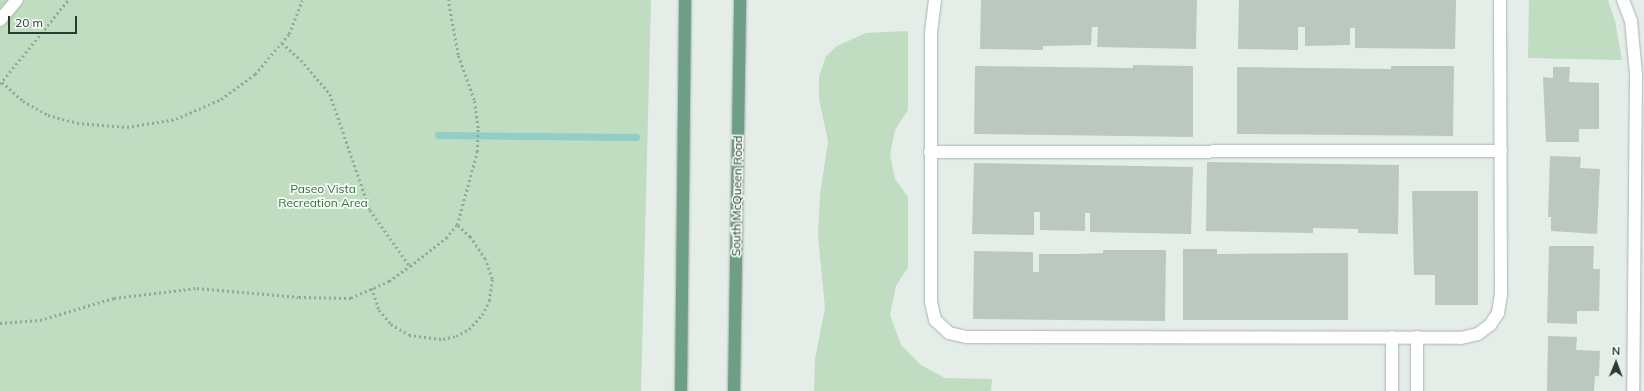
<!DOCTYPE html>
<html>
<head>
<meta charset="utf-8">
<style>
	body { margin:0 }
	#map { position:relative; width:1644px; height:391px; overflow:hidden; background:#e5ede8; font-family:Mulish,sans-serif }
	div>[style] { position:absolute }
	[style*='--x'] { left:calc(var(--x)*1px); top:calc(var(--y)*1px); width:calc(var(--w)*1px); rotate:calc(var(--a)*1deg) }
	.green>* { inset:0; background:#c0dcc1 }
	.stream>* { height:7px; margin:-3.5px; padding:0 3.5px; transform-origin:3.5px; border-radius:3.5px; background:#92cdc8 }
	.building>* { inset:0; background:#bbc8c0 }
	.path>* { height:2.5px; margin-top:-1.25px; transform-origin:0; background:repeating-linear-gradient(90deg,#88ae99 0 2px,transparent 0 5px) }
	.roads { filter:drop-shadow(0 0 1px #a8b5ad) drop-shadow(0 0 1px #a8b5ad) }
	.minor>* { height:12px; margin:-6px; padding:0 6px; transform-origin:6px; border-radius:6px; background:#fff }
	.major>* { height:12px; margin:-6px; padding:0 6px; transform-origin:6px; border-radius:6px; background:#6e9f86 }
	span { translate:-50% -50%; white-space:nowrap; text-align:center; line-height:1.15; -webkit-text-stroke:3.5px #f6faf7; paint-order:stroke }
	.park-label { font-size:12px; color:#33723c }
	.street-label { font-size:12px; color:#263e31 }
	.north { position:absolute; left:1596px; top:343px; width:40px; height:40px; -webkit-text-stroke:3px #f6faf7; paint-order:stroke; rotate:1deg; font-size:11px; font-weight:700; line-height:16px; text-align:center; color:#263e31 }
	.north::after { content:''; display:block; margin:auto; width:14px; height:18px; background:#263e31; clip-path:polygon(50% 0,100% 100%,50% 72%,0 100%) }
	.scale { position:absolute; left:8px; top:16px; width:69px; height:18px; box-sizing:border-box; border:2px solid #263e31; border-top:0; padding-left:5px; font-size:12px; line-height:14px; white-space:nowrap; color:#263e31; -webkit-text-stroke:3px #f6faf7; paint-order:stroke }
</style>
</head>
<body>
<div id="map">
	<div class="green">
		<div style="clip-path:polygon(0 0,651px 0,641px 391px,0 391px)"></div>
		<div style="clip-path:polygon(1529px 0,1608px 0,1615px 21px,1622px 60px,1528px 58px)"></div>
		<div style="clip-path:polygon(908px 31px,908px 110px,895px 130px,890px 155px,895px 179px,908px 197px,908px 267px,896px 286px,890px 315px,901px 345px,921px 365px,945px 378px,992px 379px,991px 391px,814px 391px,815px 359px,825px 308px,818px 236px,820px 195px,828px 141px,819px 99px,819px 77px,826px 56px,837px 46px,866px 33px)"></div>
	</div>
	<div class="stream">
		<div style="--x:438;--y:135;--w:198;--a:0.6"></div>
	</div>
	<div class="building">
		<div style="clip-path:polygon(981px 0,1197px 0,1196px 49px,1097px 47px,1098px 27px,1092px 27px,1091px 45px,1043px 46px,1043px 50px,980px 49px)"></div>
		<div style="clip-path:polygon(1239px 0,1456px 0,1455px 49px,1355px 48px,1355px 28px,1350px 28px,1350px 45px,1305px 46px,1305px 27px,1298px 27px,1298px 50px,1238px 49px)"></div>
		<div style="clip-path:polygon(1133px 65px,1193px 66px,1193px 137px,974px 134px,975px 66px,1133px 68px)"></div>
		<div style="clip-path:polygon(1391px 66px,1454px 66px,1453px 136px,1237px 134px,1237px 67px,1391px 69px)"></div>
		<div style="clip-path:polygon(1553px 67px,1570px 67px,1569px 82px,1599px 83px,1599px 129px,1579px 129px,1579px 142px,1546px 142px,1543px 77px,1553px 78px)"></div>
		<div style="clip-path:polygon(1550px 156px,1581px 157px,1580px 168px,1600px 169px,1597px 234px,1551px 231px,1551px 217px,1548px 217px)"></div>
		<div style="clip-path:polygon(1207px 162px,1399px 165px,1398px 234px,1358px 233px,1358px 229px,1313px 228px,1313px 233px,1206px 231px)"></div>
		<div style="clip-path:polygon(974px 163px,1193px 167px,1191px 234px,1090px 232px,1090px 213px,1085px 213px,1085px 231px,1040px 230px,1040px 212px,1034px 212px,1034px 235px,972px 234px)"></div>
		<div style="clip-path:polygon(1412px 191px,1478px 191px,1478px 305px,1435px 305px,1435px 275px,1414px 275px)"></div>
		<div style="clip-path:polygon(1549px 246px,1594px 246px,1593px 269px,1600px 269px,1599px 311px,1577px 311px,1577px 324px,1547px 323px)"></div>
		<div style="clip-path:polygon(1183px 249px,1217px 249px,1217px 254px,1348px 253px,1348px 320px,1183px 320px)"></div>
		<div style="clip-path:polygon(1103px 250px,1166px 250px,1165px 321px,973px 319px,974px 251px,1033px 252px,1033px 272px,1039px 272px,1039px 254px,1078px 254px,1103px 253px)"></div>
		<div style="clip-path:polygon(1548px 336px,1577px 337px,1576px 350px,1600px 351px,1599px 376px,1595px 376px,1594px 391px,1547px 391px)"></div>
	</div>
	<div class="path">
		<div style="--x:282;--y:43;--w:25;--a:42"></div>
		<div style="--x:301;--y:60;--w:45;--a:49.5"></div>
		<div style="--x:330;--y:94;--w:123;--a:71"></div>
		<div style="--x:370;--y:210;--w:69;--a:54.5"></div>
		<div style="--x:2;--y:82;--w:28;--a:42"></div>
		<div style="--x:23;--y:101;--w:29;--a:29"></div>
		<div style="--x:48;--y:115;--w:30;--a:15"></div>
		<div style="--x:77;--y:123;--w:50;--a:4.6"></div>
		<div style="--x:127;--y:127;--w:50;--a:-9.3"></div>
		<div style="--x:176;--y:119;--w:49;--a:-24"></div>
		<div style="--x:221;--y:99;--w:42;--a:-36.3"></div>
		<div style="--x:255;--y:74;--w:52;--a:-49.6"></div>
		<div style="--x:289;--y:34;--w:36;--a:-69"></div>
		<div style="--x:0;--y:84;--w:108;--a:-51"></div>
		<div style="--x:372;--y:288;--w:23;--a:72"></div>
		<div style="--x:379;--y:310;--w:18;--a:49"></div>
		<div style="--x:391;--y:324;--w:21;--a:31"></div>
		<div style="--x:409;--y:335;--w:34;--a:7"></div>
		<div style="--x:443;--y:339;--w:13;--a:-13"></div>
		<div style="--x:456;--y:336;--w:15;--a:-28"></div>
		<div style="--x:469;--y:329;--w:19;--a:-47"></div>
		<div style="--x:482;--y:315;--w:16;--a:-63"></div>
		<div style="--x:489;--y:301;--w:22;--a:-82"></div>
		<div style="--x:492;--y:279;--w:21;--a:-109"></div>
		<div style="--x:485;--y:259;--w:27;--a:-124"></div>
		<div style="--x:470;--y:237;--w:18;--a:-137"></div>
		<div style="--x:0;--y:323;--w:40;--a:-4.3"></div>
		<div style="--x:40;--y:320;--w:77;--a:-16.6"></div>
		<div style="--x:114;--y:298;--w:84;--a:-6.9"></div>
		<div style="--x:197;--y:288;--w:102;--a:5"></div>
		<div style="--x:299;--y:297;--w:52;--a:1.1"></div>
		<div style="--x:351;--y:298;--w:42;--a:-24.1"></div>
		<div style="--x:389;--y:281;--w:26;--a:-36"></div>
		<div style="--x:410;--y:266;--w:46;--a:-37.9"></div>
		<div style="--x:446;--y:238;--w:17;--a:-50"></div>
		<div style="--x:457;--y:225;--w:76;--a:-74.7"></div>
		<div style="--x:477;--y:152;--w:24;--a:-88"></div>
		<div style="--x:478;--y:128;--w:28;--a:-98"></div>
		<div style="--x:474;--y:100;--w:48;--a:-109.6"></div>
		<div style="--x:458;--y:55;--w:56;--a:-100.3"></div>
	</div>
	<div class="roads">
		<div class="minor">
			<div style="--x:935;--y:0;--w:34;--a:97"></div>
			<div style="--x:931;--y:34;--w:268;--a:90"></div>
			<div style="--x:931;--y:302;--w:18;--a:77"></div>
			<div style="--x:935;--y:320;--w:19;--a:43"></div>
			<div style="--x:949;--y:333;--w:18;--a:13"></div>
			<div style="--x:967;--y:337;--w:494;--a:0.1"></div>
			<div style="--x:1461;--y:338;--w:17;--a:-13"></div>
			<div style="--x:1478;--y:334;--w:15;--a:-37"></div>
			<div style="--x:1490;--y:325;--w:14;--a:-56"></div>
			<div style="--x:1498;--y:313;--w:18;--a:-81"></div>
			<div style="--x:1501;--y:295;--w:295;--a:-90.2"></div>
			<div style="--x:1623;--y:0;--w:22;--a:69"></div>
			<div style="--x:1631;--y:21;--w:53;--a:84.6"></div>
			<div style="--x:1636;--y:74;--w:317;--a:90.5"></div>
			<div style="--x:0;--y:20;--w:26;--a:-50"></div>
			<div style="--x:930;--y:152;--w:571;--a:-0.1"></div>
			<div style="--x:1417;--y:337;--w:54;--a:90"></div>
			<div style="--x:1392;--y:391;--w:54;--a:-90"></div>
		</div>
		<div class="major">
			<div style="--x:681;--y:391;--w:391;--a:-89.4"></div>
			<div style="--x:734;--y:391;--w:391;--a:-89.1"></div>
		</div>
	</div>
	<div class="park-label">
		<span style="left:323px;top:196px">Paseo Vista<br>Recreation Area</span>
	</div>
	<div class="street-label">
		<span style="left:737px;top:196px;rotate:-89deg">South McQueen Road</span>
	</div>
	<div class="north">N</div>
	<div class="scale">20 m</div>
</div>
</body>
</html>
